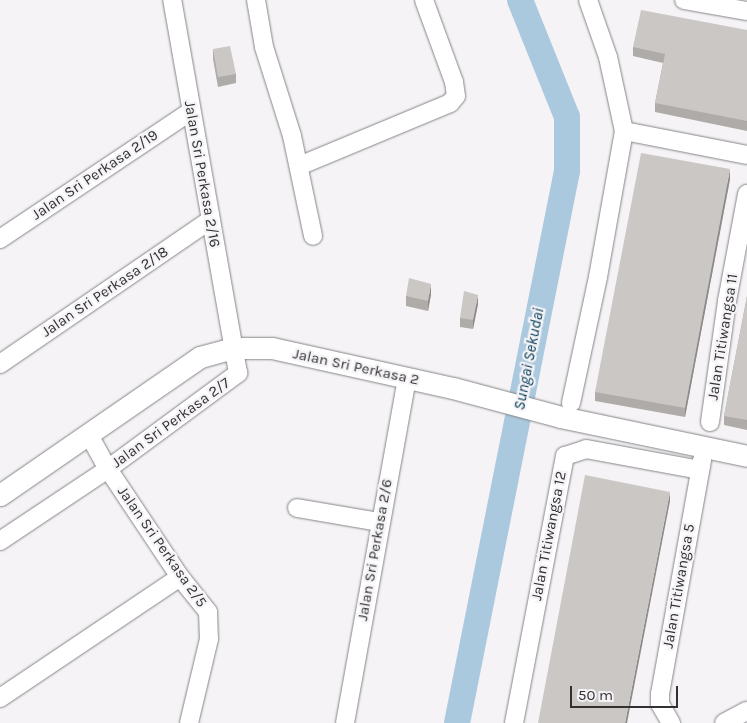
<!DOCTYPE html>
<html>
<head>
<meta charset="utf-8">
<style>
	body { margin:0 }
	#map { position:relative; width:747px; height:723px; overflow:hidden; background:#f5f3f6; font-family:Karla,sans-serif }
	div>[style] { position:absolute }
	[style*='--x'] { left:calc(var(--x)*1px); top:calc(var(--y)*1px); width:calc(var(--w)*1px); rotate:calc(var(--a)*1deg) }
	.river>* { height:26px; margin:-13px; padding:0 13px; transform-origin:13px; border-radius:13px; background:#abc9de }
	.roads { filter:drop-shadow(0 0 1px #858487) drop-shadow(0 0 1px #858487) }
	.minor>* { height:18px; margin:-9px; padding:0 9px; transform-origin:9px; border-radius:9px; background:#fff }
	.tertiary>* { height:21px; margin:-10.5px; padding:0 10.5px; transform-origin:10.5px; border-radius:10.5px; background:#fff }
	.wall>* { inset:0; background:#aeaba9 }
	.shaded-wall>* { inset:0; background:#8d8b8a }
	.building>* { inset:0; background:#cac7c5 }
	span { translate:-50% -50%; white-space:nowrap; text-align:center; line-height:1.15; -webkit-text-stroke:4.5px #f5f3f6; paint-order:stroke }
	.street-label { font-size:15px; color:#313132 }
	.water-label { font-size:16px; color:#053e5b; font-style:italic }
	.scale { position:absolute; left:570px; top:686px; width:108px; height:22px; box-sizing:border-box; border:2px solid #313132; border-top:0; padding-left:6px; font-size:15px; line-height:18px; white-space:nowrap; color:#313132; -webkit-text-stroke:4px #f5f3f6; paint-order:stroke }
</style>
</head>
<body>
<div id="map">
	<div class="river">
		<div style="--x:457;--y:723;--w:563;--a:-78.73"></div>
		<div style="--x:567;--y:171;--w:54;--a:-90"></div>
		<div style="--x:567;--y:117;--w:126;--a:-111.9"></div>
	</div>
	<div class="roads">
		<div class="minor">
			<div style="--x:256;--y:0;--w:48;--a:80.3"></div>
			<div style="--x:264;--y:47;--w:93;--a:72.5"></div>
			<div style="--x:292;--y:136;--w:102;--a:78.1"></div>
			<div style="--x:588;--y:0;--w:60;--a:70.7"></div>
			<div style="--x:608;--y:57;--w:76;--a:77.8"></div>
			<div style="--x:624;--y:131;--w:125;--a:11"></div>
			<div style="--x:684;--y:0;--w:64;--a:9.9"></div>
			<div style="--x:299;--y:166;--w:164;--a:-22.6"></div>
			<div style="--x:450;--y:103;--w:9;--a:-49"></div>
			<div style="--x:456;--y:96;--w:14;--a:-98"></div>
			<div style="--x:454;--y:82;--w:87;--a:-110.1"></div>
			<div style="--x:0;--y:239;--w:229;--a:-33.8"></div>
			<div style="--x:0;--y:364;--w:255;--a:-34.4"></div>
			<div style="--x:571;--y:403;--w:129;--a:-77.9"></div>
			<div style="--x:598;--y:277;--w:148;--a:-79.9"></div>
			<div style="--x:710;--y:422;--w:122;--a:-82"></div>
			<div style="--x:727;--y:301;--w:109;--a:-79.4"></div>
			<div style="--x:89;--y:435;--w:39;--a:61"></div>
			<div style="--x:108;--y:469;--w:130;--a:56.3"></div>
			<div style="--x:180;--y:577;--w:45;--a:51.3"></div>
			<div style="--x:208;--y:612;--w:27;--a:88"></div>
			<div style="--x:209;--y:639;--w:86;--a:103.4"></div>
			<div style="--x:297;--y:508;--w:84;--a:9.6"></div>
			<div style="--x:0;--y:541;--w:130;--a:-33.7"></div>
			<div style="--x:108;--y:469;--w:162;--a:-36.4"></div>
			<div style="--x:238;--y:373;--w:379;--a:-100"></div>
			<div style="--x:0;--y:698;--w:217;--a:-33.9"></div>
			<div style="--x:345;--y:723;--w:351;--a:-79.8"></div>
			<div style="--x:514;--y:723;--w:272;--a:-79.2"></div>
			<div style="--x:565;--y:456;--w:22;--a:-18"></div>
			<div style="--x:586;--y:449;--w:116;--a:10.4"></div>
			<div style="--x:671;--y:723;--w:22;--a:-120"></div>
			<div style="--x:660;--y:704;--w:10;--a:-90"></div>
			<div style="--x:660;--y:694;--w:238;--a:-79.8"></div>
			<div style="--x:724;--y:723;--w:26;--a:-28"></div>
		</div>
		<div class="tertiary">
			<div style="--x:0;--y:495;--w:243;--a:-34.6"></div>
			<div style="--x:200;--y:357;--w:34;--a:-15"></div>
			<div style="--x:233;--y:348;--w:39;--a:0"></div>
			<div style="--x:272;--y:348;--w:185;--a:12.5"></div>
			<div style="--x:453;--y:388;--w:112;--a:15"></div>
			<div style="--x:561;--y:417;--w:190;--a:11.8"></div>
		</div>
	</div>
	<div class="wall">
		<div style="clip-path:polygon(747px 30px,747px 131px,655px 112px,655px 103px,663px 63px,633px 56px,633px 47px)"></div>
		<div style="clip-path:polygon(213px 49px,236px 74px,236px 83px,218px 87px,213px 59px)"></div>
		<div style="clip-path:polygon(730px 179px,685px 417px,595px 401px,595px 392px)"></div>
		<div style="clip-path:polygon(431px 294px,428px 311px,406px 306px,406px 296px)"></div>
		<div style="clip-path:polygon(747px 296px,747px 430px,724px 425px,724px 416px)"></div>
		<div style="clip-path:polygon(478px 304px,473px 329px,460px 327px,460px 318px)"></div>
	</div>
	<div class="shaded-wall">
		<div style="clip-path:polygon(730px 169px,730px 179px,685px 417px,685px 408px)"></div>
		<div style="clip-path:polygon(431px 284px,431px 294px,428px 311px,428px 301px)"></div>
		<div style="clip-path:polygon(478px 295px,478px 304px,473px 329px,473px 320px)"></div>
		<div style="clip-path:polygon(670px 492px,670px 501px,627px 723px,625px 723px)"></div>
	</div>
	<div class="building">
		<div style="clip-path:polygon(641px 10px,747px 30px,747px 121px,655px 103px,665px 54px,633px 47px)"></div>
		<div style="clip-path:polygon(230px 46px,236px 74px,218px 77px,213px 49px)"></div>
		<div style="clip-path:polygon(641px 153px,730px 169px,685px 408px,595px 392px)"></div>
		<div style="clip-path:polygon(409px 278px,431px 284px,428px 301px,406px 296px)"></div>
		<div style="clip-path:polygon(464px 291px,478px 295px,473px 320px,460px 318px)"></div>
		<div style="clip-path:polygon(747px 296px,747px 420px,724px 416px)"></div>
		<div style="clip-path:polygon(585px 475px,670px 492px,625px 723px,538px 723px)"></div>
	</div>
	<div class="street-label">
		<span style="left:202px;top:174px;rotate:80deg">Jalan Sri Perkasa 2/16</span>
		<span style="left:95px;top:175px;rotate:-34deg">Jalan Sri Perkasa 2/19</span>
		<span style="left:105px;top:292px;rotate:-34deg">Jalan Sri Perkasa 2/18</span>
		<span style="left:723px;top:337px;rotate:-81deg">Jalan Titiwangsa 11</span>
		<span style="left:356px;top:367px;rotate:12deg">Jalan Sri Perkasa 2</span>
		<span style="left:171px;top:423px;rotate:-36deg">Jalan Sri Perkasa 2/7</span>
		<span style="left:549px;top:536px;rotate:-79deg">Jalan Titiwangsa 12</span>
		<span style="left:162px;top:547px;rotate:55deg">Jalan Sri Perkasa 2/5</span>
		<span style="left:375px;top:550px;rotate:-80deg">Jalan Sri Perkasa 2/6</span>
		<span style="left:679px;top:586px;rotate:-80deg">Jalan Titiwangsa 5</span>
	</div>
	<div class="water-label">
		<span style="left:529px;top:359px;rotate:-79deg">Sungai Sekudai</span>
	</div>
	<div class="scale">50 m</div>
</div>
</body>
</html>
